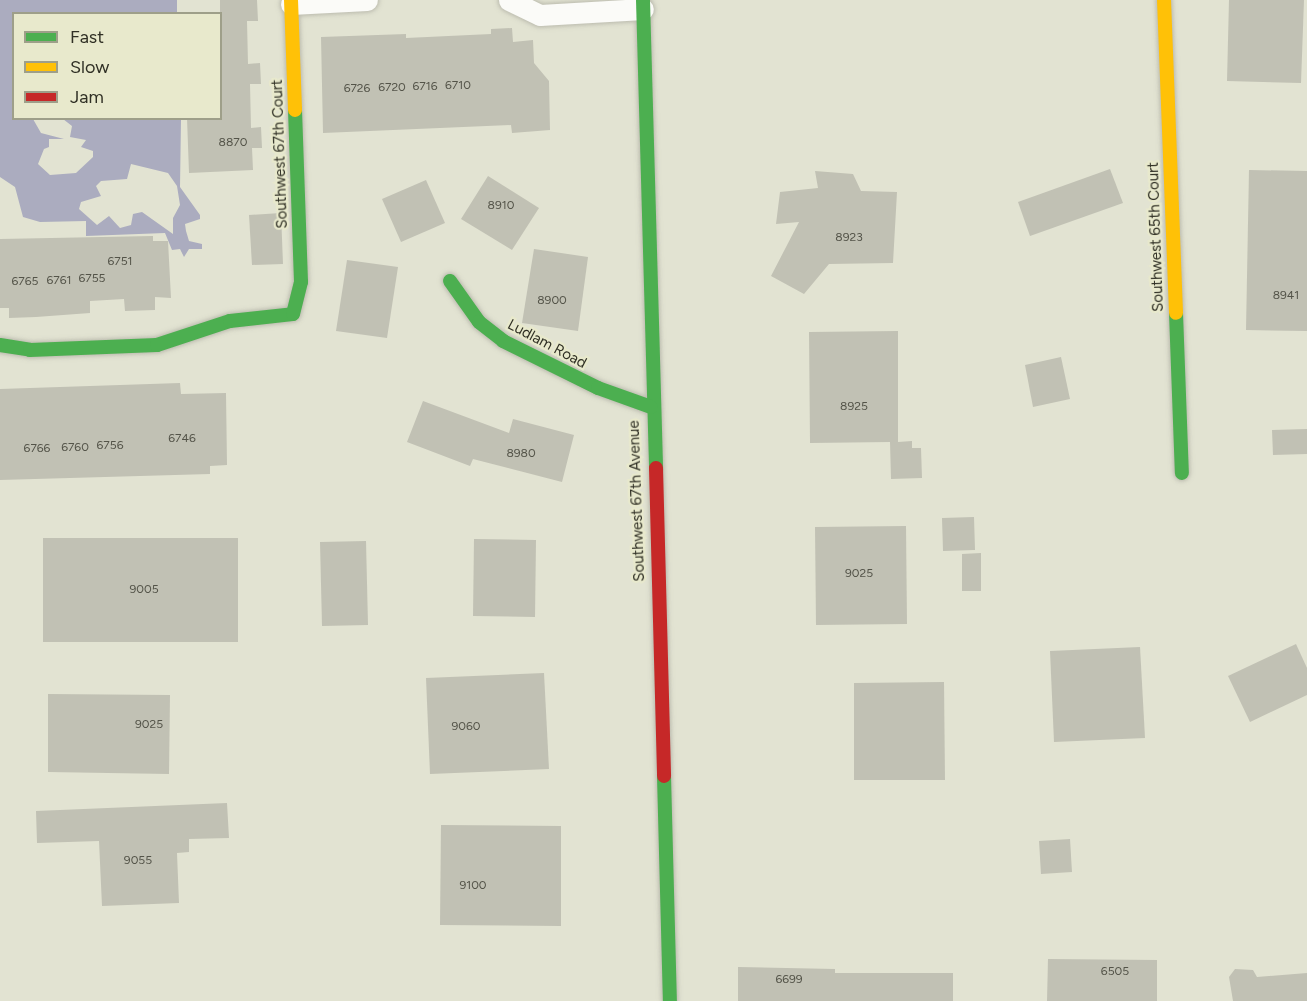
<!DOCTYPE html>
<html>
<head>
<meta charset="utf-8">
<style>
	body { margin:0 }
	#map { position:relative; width:1307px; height:1001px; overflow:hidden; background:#e2e3d2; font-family:Figtree,sans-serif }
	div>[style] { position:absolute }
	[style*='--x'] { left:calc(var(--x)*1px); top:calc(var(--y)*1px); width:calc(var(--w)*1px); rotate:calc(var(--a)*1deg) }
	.water>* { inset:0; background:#abacbf }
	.building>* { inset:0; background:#c1c1b4 }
	.roads { filter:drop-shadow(0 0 2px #bcbcaf) drop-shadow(0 0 2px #bcbcaf) }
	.street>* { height:21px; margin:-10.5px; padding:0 10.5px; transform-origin:10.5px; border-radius:10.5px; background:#fbfbf8 }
	.fast>* { height:14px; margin:-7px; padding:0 7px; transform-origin:7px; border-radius:7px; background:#4caf50 }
	.slow>* { height:14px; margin:-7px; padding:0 7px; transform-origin:7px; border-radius:7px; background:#ffc107 }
	.jam>* { height:14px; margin:-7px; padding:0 7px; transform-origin:7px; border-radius:7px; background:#c62828 }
	span { translate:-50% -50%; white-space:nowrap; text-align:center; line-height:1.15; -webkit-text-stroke:4.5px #e8e9cc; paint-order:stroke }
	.number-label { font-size:12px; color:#545449 }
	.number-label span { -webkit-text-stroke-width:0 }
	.street-label { font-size:15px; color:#303025 }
	.legend { position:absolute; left:12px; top:12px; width:210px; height:108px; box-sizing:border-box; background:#e8e9cc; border:2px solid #9e9f89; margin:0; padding:8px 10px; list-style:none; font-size:18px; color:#303025 }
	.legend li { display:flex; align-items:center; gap:12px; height:30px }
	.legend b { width:30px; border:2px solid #9e9f89 }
</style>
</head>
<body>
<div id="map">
	<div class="water">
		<div style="clip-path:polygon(evenodd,0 0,177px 0,177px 13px,14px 14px,14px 118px,33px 119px,41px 133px,64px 139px,49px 139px,49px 147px,44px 149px,38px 164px,50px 175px,76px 173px,93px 157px,93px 151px,81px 147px,86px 140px,70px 137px,72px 126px,63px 119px,181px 119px,180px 187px,200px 215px,200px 219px,185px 224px,186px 231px,189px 241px,202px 244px,202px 249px,189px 249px,184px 257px,180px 249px,172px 250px,165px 233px,86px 236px,86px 221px,40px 222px,23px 217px,15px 187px,0 177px,0 0,131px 164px,168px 173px,177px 186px,180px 205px,173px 218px,173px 234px,142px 212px,133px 214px,131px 225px,120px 228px,109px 216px,97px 225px,79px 209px,81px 202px,101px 196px,96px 186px,101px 181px,127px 179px,131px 164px)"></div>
	</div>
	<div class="building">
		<div style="clip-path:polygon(220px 0,257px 0,258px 21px,247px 21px,248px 64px,260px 63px,261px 84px,250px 84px,251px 128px,261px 127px,262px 148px,252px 148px,253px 170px,189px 173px,187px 118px,220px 118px)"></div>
		<div style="clip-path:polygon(1229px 0,1304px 0,1301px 83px,1227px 81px)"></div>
		<div style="clip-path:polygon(512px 28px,513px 42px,533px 40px,534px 63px,549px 81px,550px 130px,512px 133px,511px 125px,323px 133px,321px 37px,406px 34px,406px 38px,491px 34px,491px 29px)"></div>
		<div style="clip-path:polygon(1110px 169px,1123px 203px,1030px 236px,1018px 202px)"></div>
		<div style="clip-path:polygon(1249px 170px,1307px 171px,1307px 331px,1246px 330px)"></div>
		<div style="clip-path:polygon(815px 171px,853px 174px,861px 191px,897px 192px,893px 263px,829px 264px,804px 294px,771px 276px,799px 222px,776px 224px,780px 192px,818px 188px)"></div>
		<div style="clip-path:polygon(488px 176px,539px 208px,512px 250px,461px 219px)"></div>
		<div style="clip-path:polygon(426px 180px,445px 223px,401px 242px,382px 199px)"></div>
		<div style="clip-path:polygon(281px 213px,283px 264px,252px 265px,249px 215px)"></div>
		<div style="clip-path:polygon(153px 236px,153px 241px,168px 241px,171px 298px,155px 297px,155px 310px,125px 311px,124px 299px,90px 301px,90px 313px,36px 317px,9px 318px,9px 308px,0 308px,0 239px)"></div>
		<div style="clip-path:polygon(534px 249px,588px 257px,578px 331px,522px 323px)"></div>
		<div style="clip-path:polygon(347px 260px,398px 267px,387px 338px,336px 331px)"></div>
		<div style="clip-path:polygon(898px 331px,898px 442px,912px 441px,912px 448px,921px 448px,922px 478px,891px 479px,890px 442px,810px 443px,809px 332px)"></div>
		<div style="clip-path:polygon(1061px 357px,1070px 399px,1033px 407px,1025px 365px)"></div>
		<div style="clip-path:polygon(180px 383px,181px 394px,226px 393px,227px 465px,210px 466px,210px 474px,0 480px,0 389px)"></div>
		<div style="clip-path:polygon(423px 401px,509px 433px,513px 419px,574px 435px,562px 482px,473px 459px,470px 466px,407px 442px)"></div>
		<div style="clip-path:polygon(1307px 429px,1307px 454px,1273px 455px,1272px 430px)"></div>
		<div style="clip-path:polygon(974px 517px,975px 550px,943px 551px,942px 518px)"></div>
		<div style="clip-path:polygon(906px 526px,907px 624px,816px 625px,815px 527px)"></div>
		<div style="clip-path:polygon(43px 538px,238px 538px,238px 642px,43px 642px)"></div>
		<div style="clip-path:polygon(474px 539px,536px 540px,535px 617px,473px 616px)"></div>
		<div style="clip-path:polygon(366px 541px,368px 625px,322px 626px,320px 542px)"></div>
		<div style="clip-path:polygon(981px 553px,981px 591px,962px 591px,962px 554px)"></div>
		<div style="clip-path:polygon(1296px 644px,1307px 668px,1307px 695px,1250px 722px,1228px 676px)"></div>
		<div style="clip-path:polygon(1140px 647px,1145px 738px,1054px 742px,1050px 651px)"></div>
		<div style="clip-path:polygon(544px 673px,549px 769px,430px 774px,426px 678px)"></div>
		<div style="clip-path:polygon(944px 682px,945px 780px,854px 780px,854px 683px)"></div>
		<div style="clip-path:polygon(48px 694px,170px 695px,169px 774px,48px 772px)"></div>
		<div style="clip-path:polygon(227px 803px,229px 838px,189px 839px,189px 852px,177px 853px,179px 903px,102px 906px,99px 841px,37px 843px,36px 811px)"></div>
		<div style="clip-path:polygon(441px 825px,561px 826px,561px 926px,440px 925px)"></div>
		<div style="clip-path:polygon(1070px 839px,1072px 872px,1041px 874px,1039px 841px)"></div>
		<div style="clip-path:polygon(1048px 959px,1157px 960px,1157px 1001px,1047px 1001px)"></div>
		<div style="clip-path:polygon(738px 967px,835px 969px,835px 973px,953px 973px,953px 1001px,738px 1001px)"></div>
		<div style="clip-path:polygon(1235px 969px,1253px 970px,1257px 977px,1307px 973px,1307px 1001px,1233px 1001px,1229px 977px)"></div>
	</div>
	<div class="roads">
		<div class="street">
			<div style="--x:509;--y:0;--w:34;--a:26"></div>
			<div style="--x:540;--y:15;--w:103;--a:-3.3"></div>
			<div style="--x:291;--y:4;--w:76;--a:-3"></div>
		</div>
		<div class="fast">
			<div style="--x:643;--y:0;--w:468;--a:88.4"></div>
			<div style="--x:450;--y:281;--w:50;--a:54.7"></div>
			<div style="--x:479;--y:322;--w:31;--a:38"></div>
			<div style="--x:503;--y:341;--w:106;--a:26.3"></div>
			<div style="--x:598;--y:388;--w:56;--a:19.7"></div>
			<div style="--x:1176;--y:313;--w:160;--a:87.9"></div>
			<div style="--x:0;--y:345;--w:30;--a:9"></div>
			<div style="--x:30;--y:350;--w:127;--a:-2.3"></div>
			<div style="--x:157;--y:345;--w:77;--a:-18.2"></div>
			<div style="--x:230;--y:321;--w:63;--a:-6.3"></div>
			<div style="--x:293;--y:314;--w:33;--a:-76"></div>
			<div style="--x:301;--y:282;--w:172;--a:-92"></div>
			<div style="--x:664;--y:776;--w:225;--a:88.5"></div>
		</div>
		<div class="slow">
			<div style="--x:291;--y:0;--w:110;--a:87.9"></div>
			<div style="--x:1164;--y:0;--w:313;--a:87.8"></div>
		</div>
		<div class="jam">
			<div style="--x:656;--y:468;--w:308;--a:88.5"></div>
		</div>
	</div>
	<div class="number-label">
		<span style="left:458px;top:86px">6710</span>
		<span style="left:425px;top:87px">6716</span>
		<span style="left:392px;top:88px">6720</span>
		<span style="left:357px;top:89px">6726</span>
		<span style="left:233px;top:143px">8870</span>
		<span style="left:501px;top:206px">8910</span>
		<span style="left:849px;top:238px">8923</span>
		<span style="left:120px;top:262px">6751</span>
		<span style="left:92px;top:279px">6755</span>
		<span style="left:59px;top:281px">6761</span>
		<span style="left:25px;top:282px">6765</span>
		<span style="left:1286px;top:296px">8941</span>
		<span style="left:552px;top:301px">8900</span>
		<span style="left:854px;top:407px">8925</span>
		<span style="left:182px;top:439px">6746</span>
		<span style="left:110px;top:446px">6756</span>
		<span style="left:75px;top:448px">6760</span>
		<span style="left:37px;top:449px">6766</span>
		<span style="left:521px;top:454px">8980</span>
		<span style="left:859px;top:574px">9025</span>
		<span style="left:144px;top:590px">9005</span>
		<span style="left:149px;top:725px">9025</span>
		<span style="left:466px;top:727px">9060</span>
		<span style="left:138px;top:861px">9055</span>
		<span style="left:473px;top:886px">9100</span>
		<span style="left:1115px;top:972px">6505</span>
		<span style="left:789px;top:980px">6699</span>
	</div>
	<div class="street-label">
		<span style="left:280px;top:154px;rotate:-92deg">Southwest 67th Court</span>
		<span style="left:1156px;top:237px;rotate:-92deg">Southwest 65th Court</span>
		<span style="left:547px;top:344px;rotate:28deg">Ludlam Road</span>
		<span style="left:637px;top:501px;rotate:-92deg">Southwest 67th Avenue</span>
	</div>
	<ul class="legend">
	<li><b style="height:8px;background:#4caf50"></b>Fast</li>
	<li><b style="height:8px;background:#ffc107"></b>Slow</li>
	<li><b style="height:8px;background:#c62828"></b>Jam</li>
	</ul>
</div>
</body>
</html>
